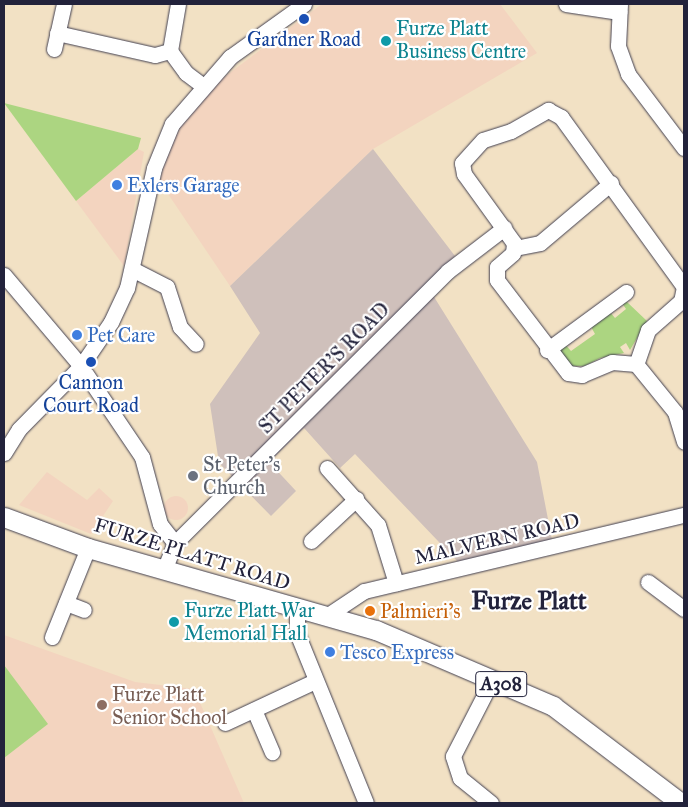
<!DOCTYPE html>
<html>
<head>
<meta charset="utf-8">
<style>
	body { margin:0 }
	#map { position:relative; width:688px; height:807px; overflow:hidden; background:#f2e1c4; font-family:"IM FELL Great Primer",serif }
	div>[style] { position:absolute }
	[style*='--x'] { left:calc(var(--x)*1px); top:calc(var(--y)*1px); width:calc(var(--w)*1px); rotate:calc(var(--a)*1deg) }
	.built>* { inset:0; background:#f3d4bf }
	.round { border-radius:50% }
	.industrial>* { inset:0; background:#cfc0bb }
	.green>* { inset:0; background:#acd581 }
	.roads { filter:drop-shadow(0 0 1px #413f50) drop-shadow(0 0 1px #413f50) }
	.minor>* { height:15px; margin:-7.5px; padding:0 7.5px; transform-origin:7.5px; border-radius:7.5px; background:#fff }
	.major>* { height:19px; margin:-9.5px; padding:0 9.5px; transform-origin:9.5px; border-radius:9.5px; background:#fff }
	.dots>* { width:14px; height:14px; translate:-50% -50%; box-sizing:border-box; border:2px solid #fff; border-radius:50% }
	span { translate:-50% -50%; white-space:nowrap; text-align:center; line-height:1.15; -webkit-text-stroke:4.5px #fff; paint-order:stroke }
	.shield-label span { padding:1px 4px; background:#fff; border:1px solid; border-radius:4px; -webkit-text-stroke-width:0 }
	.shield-label { font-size:19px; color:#22223b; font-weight:700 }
	.culture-label { font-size:20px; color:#0d838f }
	.left { translate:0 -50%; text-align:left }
	.transit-label { font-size:20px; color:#164399 }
	.shop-label { font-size:20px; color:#366cbe }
	.street-label { font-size:20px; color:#22223b }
	.worship-label { font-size:20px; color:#5b616d }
	.food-label { font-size:20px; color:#c56008 }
	.education-label { font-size:20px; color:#785e54 }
	.district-label { font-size:25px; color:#22223b; font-weight:700 }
	.frame { position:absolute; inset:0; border:5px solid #22223b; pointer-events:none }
</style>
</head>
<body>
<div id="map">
	<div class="built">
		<div style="clip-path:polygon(322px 4px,500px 4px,537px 53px,373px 149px,230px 286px,160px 182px,166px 155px,195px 99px)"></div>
		<div style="clip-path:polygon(138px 149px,144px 152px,124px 266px,76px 201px)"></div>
		<div style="clip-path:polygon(47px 472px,87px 500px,99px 488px,113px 501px,91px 534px,19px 505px)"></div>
		<div class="round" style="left:164px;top:496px;width:24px;height:24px"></div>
		<div style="clip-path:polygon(4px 635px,135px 682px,194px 689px,244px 803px,4px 803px)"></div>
	</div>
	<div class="industrial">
		<div style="clip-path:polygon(373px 149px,455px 256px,426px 284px,537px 462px,552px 540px,458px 562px,355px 454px,340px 468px,304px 428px,269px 462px,296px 491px,271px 516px,219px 463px,210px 404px,260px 333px,230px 286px)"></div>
	</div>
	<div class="green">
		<div style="clip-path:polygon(4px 103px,141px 138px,138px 149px,76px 201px)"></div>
		<div style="clip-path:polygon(627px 302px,647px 321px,630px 350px,626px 343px,620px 347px,624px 353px,600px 358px,585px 366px,568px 366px,557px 349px,564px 343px,571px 351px,595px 334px,590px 325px,609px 311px,615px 318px,626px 309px,622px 303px)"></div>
		<div style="clip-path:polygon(4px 665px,48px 724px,4px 758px)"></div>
	</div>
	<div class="roads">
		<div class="minor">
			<div style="--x:178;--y:4;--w:48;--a:99.7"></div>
			<div style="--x:170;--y:51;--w:27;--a:54"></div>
			<div style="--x:186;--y:73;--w:20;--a:37"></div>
			<div style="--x:566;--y:4;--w:54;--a:8.6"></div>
			<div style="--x:620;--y:4;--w:42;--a:92.7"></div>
			<div style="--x:618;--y:46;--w:30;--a:70"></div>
			<div style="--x:628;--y:74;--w:93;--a:52.9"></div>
			<div style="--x:57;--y:33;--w:100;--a:12.7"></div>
			<div style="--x:155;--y:55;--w:16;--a:-15"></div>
			<div style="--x:54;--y:49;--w:46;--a:-77.5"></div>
			<div style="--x:548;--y:110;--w:15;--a:28"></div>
			<div style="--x:561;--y:117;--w:210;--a:54.1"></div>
			<div style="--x:684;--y:287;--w:14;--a:102"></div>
			<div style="--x:681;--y:301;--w:44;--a:138.7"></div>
			<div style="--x:648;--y:330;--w:36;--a:109"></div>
			<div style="--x:636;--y:364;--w:24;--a:-175"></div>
			<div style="--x:612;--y:362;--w:33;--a:157"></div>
			<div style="--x:582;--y:375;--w:14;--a:-172"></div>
			<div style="--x:568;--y:373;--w:117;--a:-127.4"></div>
			<div style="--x:497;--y:280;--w:13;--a:-90"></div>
			<div style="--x:497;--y:267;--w:21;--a:-41"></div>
			<div style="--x:513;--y:253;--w:10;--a:-84"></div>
			<div style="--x:514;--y:243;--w:85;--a:-125.9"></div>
			<div style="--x:464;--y:174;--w:11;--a:-100"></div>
			<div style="--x:462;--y:163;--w:31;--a:-48"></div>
			<div style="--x:483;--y:140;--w:29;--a:-18"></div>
			<div style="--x:511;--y:131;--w:43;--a:-29.6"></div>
			<div style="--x:515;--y:248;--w:25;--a:-11"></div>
			<div style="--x:540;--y:243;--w:93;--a:-40.2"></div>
			<div style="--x:132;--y:269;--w:39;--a:27"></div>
			<div style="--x:167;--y:287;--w:42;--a:72"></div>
			<div style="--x:180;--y:327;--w:23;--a:47"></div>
			<div style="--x:4;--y:275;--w:119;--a:49.8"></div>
			<div style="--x:547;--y:350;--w:98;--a:-36.3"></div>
			<div style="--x:636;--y:364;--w:62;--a:50.9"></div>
			<div style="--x:675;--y:412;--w:31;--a:73"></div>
			<div style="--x:86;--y:374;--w:100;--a:56"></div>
			<div style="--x:142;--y:457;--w:69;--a:75"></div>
			<div style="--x:160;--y:524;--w:24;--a:52"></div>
			<div style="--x:4;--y:453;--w:28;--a:-58"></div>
			<div style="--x:19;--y:429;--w:88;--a:-45.5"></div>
			<div style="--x:81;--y:366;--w:53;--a:-55.7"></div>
			<div style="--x:111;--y:322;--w:38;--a:-65"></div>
			<div style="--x:127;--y:288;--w:123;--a:-77.3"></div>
			<div style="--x:154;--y:168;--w:48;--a:-67.8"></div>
			<div style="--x:172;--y:124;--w:89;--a:-49.1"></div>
			<div style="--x:230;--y:57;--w:91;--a:-35.6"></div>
			<div style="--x:327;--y:468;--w:76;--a:48.2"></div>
			<div style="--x:378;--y:525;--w:61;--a:72.8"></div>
			<div style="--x:311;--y:541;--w:62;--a:-43"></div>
			<div style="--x:164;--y:570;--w:29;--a:-68"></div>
			<div style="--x:175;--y:543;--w:385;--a:-44.9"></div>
			<div style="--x:448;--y:271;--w:71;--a:-37.5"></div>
			<div style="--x:648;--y:582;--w:45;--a:36.9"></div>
			<div style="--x:66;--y:603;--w:19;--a:21"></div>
			<div style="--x:297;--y:609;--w:24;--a:90"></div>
			<div style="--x:297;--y:633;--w:183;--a:67.9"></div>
			<div style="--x:325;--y:617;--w:47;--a:-33.7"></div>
			<div style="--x:364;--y:591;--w:329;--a:-13.4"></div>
			<div style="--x:52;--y:637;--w:96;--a:-68"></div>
			<div style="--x:254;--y:710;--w:46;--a:66.8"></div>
			<div style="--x:225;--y:723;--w:99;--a:-25"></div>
			<div style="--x:491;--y:803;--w:40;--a:-141"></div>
			<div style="--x:460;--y:778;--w:23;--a:-108"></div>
			<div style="--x:453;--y:756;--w:85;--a:-62.8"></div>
		</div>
		<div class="major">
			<div style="--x:4;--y:517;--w:90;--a:20.3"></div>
			<div style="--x:88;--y:548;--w:299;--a:15.9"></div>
			<div style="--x:376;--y:630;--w:193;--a:23.2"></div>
			<div style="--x:553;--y:706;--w:161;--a:37.2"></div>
		</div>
	</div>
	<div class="dots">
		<div style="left:304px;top:19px;background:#1a4fb4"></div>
		<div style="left:386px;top:41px;background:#0f9aa8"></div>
		<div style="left:117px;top:185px;background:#3f7fe0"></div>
		<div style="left:77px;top:335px;background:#3f7fe0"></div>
		<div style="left:91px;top:362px;background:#1a4fb4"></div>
		<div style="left:193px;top:476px;background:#6b7280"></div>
		<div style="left:370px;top:611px;background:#e8710a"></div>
		<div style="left:174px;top:622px;background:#0f9aa8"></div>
		<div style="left:330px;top:652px;background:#3f7fe0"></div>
		<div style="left:102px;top:705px;background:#8d6e63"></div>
	</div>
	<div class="shield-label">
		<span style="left:501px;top:684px">A308</span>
	</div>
	<div class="culture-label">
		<span class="left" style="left:396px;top:40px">Furze Platt<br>Business Centre</span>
		<span class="left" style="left:184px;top:622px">Furze Platt War<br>Memorial Hall</span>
	</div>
	<div class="transit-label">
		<span style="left:304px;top:39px">Gardner Road</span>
		<span style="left:91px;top:394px">Cannon<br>Court Road</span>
	</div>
	<div class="shop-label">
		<span class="left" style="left:127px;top:185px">Exlers Garage</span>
		<span class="left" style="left:87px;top:335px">Pet Care</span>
		<span class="left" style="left:340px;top:652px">Tesco Express</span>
	</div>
	<div class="street-label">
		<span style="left:324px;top:368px;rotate:-45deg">ST PETER'S ROAD</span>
		<span style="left:497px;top:539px;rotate:-13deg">MALVERN ROAD</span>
		<span style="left:192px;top:554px;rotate:17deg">FURZE PLATT ROAD</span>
	</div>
	<div class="worship-label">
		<span class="left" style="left:203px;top:476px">St Peter's<br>Church</span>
	</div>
	<div class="food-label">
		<span class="left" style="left:380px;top:611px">Palmieri's</span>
	</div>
	<div class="education-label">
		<span class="left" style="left:112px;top:706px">Furze Platt<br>Senior School</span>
	</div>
	<div class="district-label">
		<span style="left:529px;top:601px">Furze Platt</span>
	</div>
	<div class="frame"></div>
</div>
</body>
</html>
